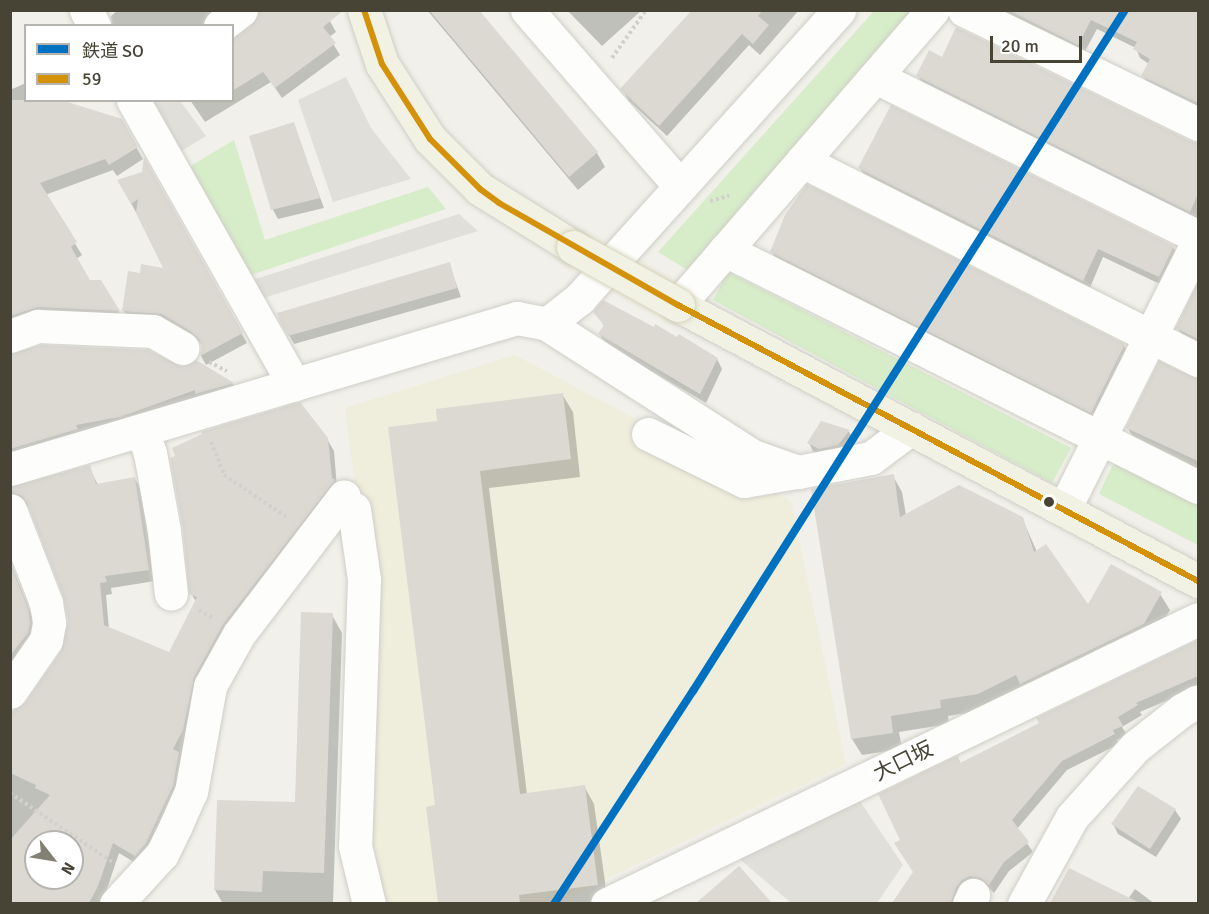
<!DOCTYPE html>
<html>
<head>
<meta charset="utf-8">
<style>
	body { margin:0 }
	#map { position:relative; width:1209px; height:914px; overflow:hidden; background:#f1f0ea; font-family:Signika,"Noto Sans JP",sans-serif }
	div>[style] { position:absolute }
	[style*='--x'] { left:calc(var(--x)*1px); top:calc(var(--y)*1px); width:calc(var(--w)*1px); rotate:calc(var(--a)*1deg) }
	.education>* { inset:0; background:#efeedc }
	.green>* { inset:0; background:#d7ecc9 }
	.parking>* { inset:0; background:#e0dfda }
	.shadow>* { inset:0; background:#0003 }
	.building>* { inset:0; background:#dbd9d2 }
	.path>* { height:4px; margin-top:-2px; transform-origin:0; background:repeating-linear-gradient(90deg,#d2d0cb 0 3px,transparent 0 6px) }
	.roads { filter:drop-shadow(0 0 2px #cfcec7) drop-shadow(0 0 2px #cfcec7) }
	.minor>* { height:33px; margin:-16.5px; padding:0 16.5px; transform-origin:16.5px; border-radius:16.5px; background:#fdfdfc }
	.major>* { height:33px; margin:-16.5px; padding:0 16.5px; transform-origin:16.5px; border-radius:16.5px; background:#f1f1e4 }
	.bridges { filter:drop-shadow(0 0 2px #d4d2b7) drop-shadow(0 0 2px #d4d2b7) }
	.major-bridge>* { height:33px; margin:-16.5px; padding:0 16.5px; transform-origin:16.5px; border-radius:16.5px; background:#f1f1e4 }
	.bus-1>* { height:6px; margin:-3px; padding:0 3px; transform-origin:3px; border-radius:3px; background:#d4920b }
	.rail-1>* { height:8px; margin:-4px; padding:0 4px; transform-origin:4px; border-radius:4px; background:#0071c1 }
	.dots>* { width:16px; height:16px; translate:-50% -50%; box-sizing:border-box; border:3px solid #fff; border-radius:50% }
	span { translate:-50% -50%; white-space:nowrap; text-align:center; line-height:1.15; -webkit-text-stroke:6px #fff; paint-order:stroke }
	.street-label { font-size:21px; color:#474436 }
	.frame { position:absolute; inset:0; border:12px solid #474436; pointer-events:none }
	.legend { position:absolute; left:24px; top:24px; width:210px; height:78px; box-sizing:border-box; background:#fff; border:2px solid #b5b4af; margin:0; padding:8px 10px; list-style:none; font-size:18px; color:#474436 }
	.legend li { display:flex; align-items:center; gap:12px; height:30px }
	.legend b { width:30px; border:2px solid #b5b4af }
	.north { position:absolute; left:24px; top:830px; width:60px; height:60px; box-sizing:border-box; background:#fff; border:2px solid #b5b4af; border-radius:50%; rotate:121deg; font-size:16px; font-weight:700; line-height:24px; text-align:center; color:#474436 }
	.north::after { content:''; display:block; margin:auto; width:21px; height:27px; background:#828075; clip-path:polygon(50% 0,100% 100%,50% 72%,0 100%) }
	.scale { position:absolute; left:990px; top:36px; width:92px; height:27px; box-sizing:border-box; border:3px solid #474436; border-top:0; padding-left:8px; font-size:18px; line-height:21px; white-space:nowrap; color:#474436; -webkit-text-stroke:4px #fff; paint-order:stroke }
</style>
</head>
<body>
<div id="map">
	<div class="education">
		<div style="clip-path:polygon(515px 355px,791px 501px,846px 764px,556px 903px,376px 903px,361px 848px,376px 649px,345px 408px)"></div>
	</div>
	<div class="green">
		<div style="clip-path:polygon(874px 11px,924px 11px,694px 274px,658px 252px)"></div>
		<div style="clip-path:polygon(234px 140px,265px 240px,428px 187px,446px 209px,248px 276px,187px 168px)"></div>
		<div style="clip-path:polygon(728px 272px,1071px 448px,1052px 483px,713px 300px)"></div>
		<div style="clip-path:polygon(1125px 459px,1198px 497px,1198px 545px,1099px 494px,1112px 466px)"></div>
	</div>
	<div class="parking">
		<div style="clip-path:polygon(346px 77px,371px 128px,411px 179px,333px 202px,298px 100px)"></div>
		<div style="clip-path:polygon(144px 101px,180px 101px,206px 136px,180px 152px)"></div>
		<div style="clip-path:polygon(459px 214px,478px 231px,257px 300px,249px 281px)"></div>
		<div style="clip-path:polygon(857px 797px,903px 865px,877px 903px,791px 903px,736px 856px)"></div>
	</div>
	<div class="shadow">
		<div style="clip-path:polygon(118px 10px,232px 10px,212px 26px,112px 26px,111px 16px)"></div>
		<div style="clip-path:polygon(427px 10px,477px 10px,597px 153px,605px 167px,578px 190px)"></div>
		<div style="clip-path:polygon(567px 10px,642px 10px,602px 46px)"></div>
		<div style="clip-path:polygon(694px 10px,799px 10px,760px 55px,749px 45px,667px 136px,629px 101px,622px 89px)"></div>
		<div style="clip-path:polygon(996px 10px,1198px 10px,1198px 109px,1149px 85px,1143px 76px,1149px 64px,1140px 58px,1136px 48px,1097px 29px,1084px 53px)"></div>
		<div style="clip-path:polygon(260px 17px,330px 21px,336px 32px,329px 37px,340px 55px,282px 98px,271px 82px,205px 122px,190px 100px,232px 100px,232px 42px)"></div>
		<div style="clip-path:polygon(943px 59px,1198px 144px,1198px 222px,924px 85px,918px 76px)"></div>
		<div style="clip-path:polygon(26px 83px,26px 100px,121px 121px,143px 159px,117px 176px,113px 170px,45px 195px,82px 255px,76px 259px,89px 282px,100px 282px,125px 322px,10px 330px,10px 90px)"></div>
		<div style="clip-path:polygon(892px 107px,1173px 247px,1179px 257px,1164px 286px,1103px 257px,1089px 290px,865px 177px,860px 168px)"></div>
		<div style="clip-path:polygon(293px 124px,324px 208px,278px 219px,273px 210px,251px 137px)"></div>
		<div style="clip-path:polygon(144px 161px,247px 343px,206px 365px,201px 356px,203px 347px,199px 341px,168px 323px,129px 320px,124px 311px,142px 275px,166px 270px,119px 180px,143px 173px)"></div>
		<div style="clip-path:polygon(807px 186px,1124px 346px,1130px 355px,1097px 421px,777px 261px,772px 251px)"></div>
		<div style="clip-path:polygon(449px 264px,461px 297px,294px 344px,281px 321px)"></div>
		<div style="clip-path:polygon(1198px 285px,1198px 346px,1183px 337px,1178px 328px)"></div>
		<div style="clip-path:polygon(595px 312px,717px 359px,722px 369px,706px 403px,605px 344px,600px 334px,605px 327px)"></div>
		<div style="clip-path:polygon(10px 356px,183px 368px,196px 362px,233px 384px,239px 394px,11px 462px)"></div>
		<div style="clip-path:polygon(1160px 363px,1198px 380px,1198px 470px,1182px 464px,1178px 458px,1133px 437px,1127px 427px)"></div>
		<div style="clip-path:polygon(562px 394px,573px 412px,580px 477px,489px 488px,527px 794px,584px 786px,594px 804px,608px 903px,440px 904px,427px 808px,437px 807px,439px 422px)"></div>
		<div style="clip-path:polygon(821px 423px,849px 432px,855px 441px,843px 454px,814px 453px,809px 443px)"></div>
		<div style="clip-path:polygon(evenodd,327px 439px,334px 451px,337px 488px,229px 637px,185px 765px,142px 867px,119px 853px,102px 904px,84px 904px,80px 856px,70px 904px,10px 904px,10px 712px,18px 711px,27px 704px,63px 651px,69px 621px,65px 596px,29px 506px,20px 503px,10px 504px,10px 488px,89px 467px,98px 485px,135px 479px,141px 490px,155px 581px,111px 588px,112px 594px,106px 595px,109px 629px,169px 654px,196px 602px,191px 593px,327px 439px,36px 842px,72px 842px,72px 878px,36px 878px,36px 842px)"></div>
		<div style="clip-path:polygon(893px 476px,902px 492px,906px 515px,1022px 518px,1037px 552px,1089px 607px,1160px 594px,1170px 610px,1152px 640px,987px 710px,948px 716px,949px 724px,899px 732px,902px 749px,862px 755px,852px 739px,813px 490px)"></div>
		<div style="clip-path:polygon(10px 561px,34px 621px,36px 635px,10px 679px)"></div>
		<div style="clip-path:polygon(332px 615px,342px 633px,333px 904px,223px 904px,215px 890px,296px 804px)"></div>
		<div style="clip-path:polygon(1198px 641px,1198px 687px,1140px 712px,1142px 715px,1122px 727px,1127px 735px,1117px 740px,1119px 744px,1067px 770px,1017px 829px,1033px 852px,1009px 871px,994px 893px,988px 887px,978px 885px,959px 904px,894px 904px,914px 873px,902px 840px,958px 758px,961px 764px,1041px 723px,1038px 718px)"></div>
		<div style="clip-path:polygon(1138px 788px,1175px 810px,1181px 819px,1156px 857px,1118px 834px,1113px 824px)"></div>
		<div style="clip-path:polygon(739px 868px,770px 904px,704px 904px,704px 899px)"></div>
		<div style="clip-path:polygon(1069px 870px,1128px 899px,1135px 889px,1155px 904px,1050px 904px)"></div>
	</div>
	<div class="building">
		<div style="clip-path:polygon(259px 10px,344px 10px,323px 27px,336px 43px,275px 88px,263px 72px,232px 91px,232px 40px,253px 24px)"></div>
		<div style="clip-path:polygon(429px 10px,479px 10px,598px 152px,569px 177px)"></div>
		<div style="clip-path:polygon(692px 10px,763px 10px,758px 16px,769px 25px,753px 44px,742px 34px,659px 126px,620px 89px)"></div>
		<div style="clip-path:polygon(1008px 10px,1198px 10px,1198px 103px,1141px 76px,1150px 59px,1133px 49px,1137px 42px,1091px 20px,1078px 45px)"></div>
		<div style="clip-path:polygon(956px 27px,1190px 141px,1198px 143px,1198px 194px,1190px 212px,916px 76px,929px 50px,942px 57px)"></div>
		<div style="clip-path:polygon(10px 100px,61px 100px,122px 119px,138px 147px,109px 165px,105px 159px,40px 183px,77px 242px,71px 247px,90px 280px,101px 280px,120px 311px,38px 307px,10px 316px)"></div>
		<div style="clip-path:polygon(891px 105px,1174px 246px,1159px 277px,1098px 249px,1083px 281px,858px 168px)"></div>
		<div style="clip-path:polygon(294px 122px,320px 198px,271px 210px,249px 136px)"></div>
		<div style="clip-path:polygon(144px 157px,243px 333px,200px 356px,202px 347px,199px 339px,192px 332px,162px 314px,122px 311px,128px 271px,140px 273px,141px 264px,163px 268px,136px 213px,138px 199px,131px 204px,117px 180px,142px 172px)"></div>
		<div style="clip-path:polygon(807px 184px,1125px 344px,1091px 413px,770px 252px,785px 215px)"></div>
		<div style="clip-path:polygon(450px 262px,457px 288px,288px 336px,280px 322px,277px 313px)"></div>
		<div style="clip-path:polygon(1198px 282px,1198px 339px,1176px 328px)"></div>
		<div style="clip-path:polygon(603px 300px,654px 327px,655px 324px,677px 337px,679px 334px,718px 358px,700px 394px,598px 334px,604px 325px,593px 312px)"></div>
		<div style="clip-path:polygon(41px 345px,148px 350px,183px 367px,196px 360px,234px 383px,195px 394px,195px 390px,120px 417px,76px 425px,78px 429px,10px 449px,10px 354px)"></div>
		<div style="clip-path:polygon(1159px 361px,1198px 379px,1198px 461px,1126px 428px)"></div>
		<div style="clip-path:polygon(563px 393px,571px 459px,480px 471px,520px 794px,585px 785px,598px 885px,519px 895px,520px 903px,438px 903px,426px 807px,435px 805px,388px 427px,437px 421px,436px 409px)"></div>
		<div style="clip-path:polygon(evenodd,300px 402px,328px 438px,332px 478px,335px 480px,224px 623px,194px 677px,183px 730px,173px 749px,179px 752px,173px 786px,146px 843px,135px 856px,113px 843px,98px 886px,89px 903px,10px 903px,10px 840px,50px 795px,35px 788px,36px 785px,10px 773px,10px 716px,14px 710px,25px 703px,61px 651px,68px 621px,63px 596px,27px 503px,21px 495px,10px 492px,10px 487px,90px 465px,96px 484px,135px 477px,149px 570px,105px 576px,107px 582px,100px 583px,104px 625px,169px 652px,197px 597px,189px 594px,183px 529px,170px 458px,175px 456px,172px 448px,202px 434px,201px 432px,300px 402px,36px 842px,72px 842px,72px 878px,36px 878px,36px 842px)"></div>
		<div style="clip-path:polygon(821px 421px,850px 430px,838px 445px,819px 449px,807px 443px)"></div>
		<div style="clip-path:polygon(894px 474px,900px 517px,959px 485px,1023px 517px,1034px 552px,1046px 544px,1088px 604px,1111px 564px,1162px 592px,1144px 624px,1020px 684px,1016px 675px,978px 694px,940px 700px,941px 708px,891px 716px,893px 733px,851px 739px,811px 489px)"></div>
		<div style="clip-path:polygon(10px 563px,28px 608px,30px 623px,28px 633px,10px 656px)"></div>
		<div style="clip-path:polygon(301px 612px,333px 613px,324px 873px,263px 871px,262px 892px,214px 890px,217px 800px,295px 802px)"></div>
		<div style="clip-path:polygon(1198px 640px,1198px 676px,1136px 703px,1138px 705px,1118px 717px,1123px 726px,1113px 730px,1115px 734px,1062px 761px,1012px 820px,1029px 842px,1004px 862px,989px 885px,981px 878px,970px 876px,962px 880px,956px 887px,951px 903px,892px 903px,913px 872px,894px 843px,900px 840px,878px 794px,953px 758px,958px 756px,960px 763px,1039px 723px,1036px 718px)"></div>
		<div style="clip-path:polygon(1138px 786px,1176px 809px,1150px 849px,1111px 824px)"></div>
		<div style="clip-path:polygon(739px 866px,772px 903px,696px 903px)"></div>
		<div style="clip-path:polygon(1069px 868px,1140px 903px,1050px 903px)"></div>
	</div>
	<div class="path">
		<div style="--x:612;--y:58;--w:59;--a:-54.7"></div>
		<div style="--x:710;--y:201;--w:20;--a:-15"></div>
		<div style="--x:209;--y:362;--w:20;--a:27"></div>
		<div style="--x:211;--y:442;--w:35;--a:68"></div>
		<div style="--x:224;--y:475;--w:77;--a:33.9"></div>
		<div style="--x:199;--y:610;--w:16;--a:30"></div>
		<div style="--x:10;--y:793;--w:123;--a:34.1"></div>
	</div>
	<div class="roads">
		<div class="minor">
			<div style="--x:86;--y:10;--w:18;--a:63"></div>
			<div style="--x:527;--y:10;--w:233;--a:49"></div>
			<div style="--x:964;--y:10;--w:260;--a:26"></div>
			<div style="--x:220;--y:26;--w:26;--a:-37"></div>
			<div style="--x:876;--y:77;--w:360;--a:26.4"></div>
			<div style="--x:133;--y:100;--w:327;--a:60.5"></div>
			<div style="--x:802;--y:161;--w:443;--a:26.7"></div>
			<div style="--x:725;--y:250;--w:529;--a:26.61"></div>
			<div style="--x:678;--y:305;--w:390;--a:-49.2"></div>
			<div style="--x:547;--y:324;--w:41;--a:-38"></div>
			<div style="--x:579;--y:299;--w:389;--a:-48"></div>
			<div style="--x:10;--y:336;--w:30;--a:-20"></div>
			<div style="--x:38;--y:326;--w:115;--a:2.5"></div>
			<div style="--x:153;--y:331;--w:34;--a:30"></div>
			<div style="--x:142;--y:430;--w:24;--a:71"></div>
			<div style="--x:150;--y:453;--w:79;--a:79.8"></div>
			<div style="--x:164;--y:531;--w:63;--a:83.7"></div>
			<div style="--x:648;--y:434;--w:107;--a:26.1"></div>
			<div style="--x:744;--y:481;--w:53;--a:-9.8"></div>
			<div style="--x:10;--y:469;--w:529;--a:-16.59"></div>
			<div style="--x:517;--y:318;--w:31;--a:11"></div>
			<div style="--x:547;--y:324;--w:245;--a:32.7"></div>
			<div style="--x:753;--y:456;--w:48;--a:19.6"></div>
			<div style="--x:798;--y:472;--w:74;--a:-10.9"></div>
			<div style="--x:871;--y:458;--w:50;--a:-36.9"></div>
			<div style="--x:354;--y:509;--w:71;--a:81.9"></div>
			<div style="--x:364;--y:579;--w:267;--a:91.9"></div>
			<div style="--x:355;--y:846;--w:60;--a:76.4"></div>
			<div style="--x:1064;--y:509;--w:300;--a:-63.4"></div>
			<div style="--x:10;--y:510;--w:100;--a:68.8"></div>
			<div style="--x:46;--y:603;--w:20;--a:81"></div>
			<div style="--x:49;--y:623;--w:17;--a:100"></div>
			<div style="--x:46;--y:640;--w:63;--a:124.7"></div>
			<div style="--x:116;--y:904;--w:68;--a:-47.4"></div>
			<div style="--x:162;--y:854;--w:32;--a:-64"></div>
			<div style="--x:176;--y:825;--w:36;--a:-66"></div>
			<div style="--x:191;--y:792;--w:108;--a:-79.8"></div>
			<div style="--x:210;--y:686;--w:60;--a:-60.9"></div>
			<div style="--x:239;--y:634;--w:173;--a:-52.7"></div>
			<div style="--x:607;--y:904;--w:656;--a:-25.74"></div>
			<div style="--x:969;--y:904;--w:10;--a:-66"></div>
			<div style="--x:1024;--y:904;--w:99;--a:-61.1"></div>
			<div style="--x:1072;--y:817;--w:94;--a:-48"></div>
			<div style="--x:1135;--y:747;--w:60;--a:-38.2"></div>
			<div style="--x:1182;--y:710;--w:18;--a:-29"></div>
		</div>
		<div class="major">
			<div style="--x:364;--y:10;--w:57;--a:71.6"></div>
			<div style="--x:382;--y:64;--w:89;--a:57.4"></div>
			<div style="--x:430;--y:139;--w:71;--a:45"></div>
			<div style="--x:480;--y:189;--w:110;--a:31.9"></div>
			<div style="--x:678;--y:305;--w:589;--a:27.96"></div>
		</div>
	</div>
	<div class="bridges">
		<div class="major-bridge">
			<div style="--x:573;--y:247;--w:120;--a:28.9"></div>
		</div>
	</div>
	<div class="bus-1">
		<div style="--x:364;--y:10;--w:57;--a:71.6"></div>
		<div style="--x:382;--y:64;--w:89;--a:57.4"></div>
		<div style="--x:430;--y:139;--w:71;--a:45"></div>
		<div style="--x:480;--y:189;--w:24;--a:36"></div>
		<div style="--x:499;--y:203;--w:206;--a:29.7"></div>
		<div style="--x:678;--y:305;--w:589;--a:27.96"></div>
	</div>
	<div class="rail-1">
		<div style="--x:554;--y:904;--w:254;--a:-56.9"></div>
		<div style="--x:693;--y:691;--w:806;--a:-57.61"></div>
	</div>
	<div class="dots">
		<div style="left:1049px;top:502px;background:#474436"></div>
	</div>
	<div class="street-label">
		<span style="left:903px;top:761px;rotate:-26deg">大口坂</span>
	</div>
	<div class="frame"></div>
	<ul class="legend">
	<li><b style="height:8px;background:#0071c1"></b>鉄道 SO</li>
	<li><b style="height:8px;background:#d4920b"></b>59</li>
	</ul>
	<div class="north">N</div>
	<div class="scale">20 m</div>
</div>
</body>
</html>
